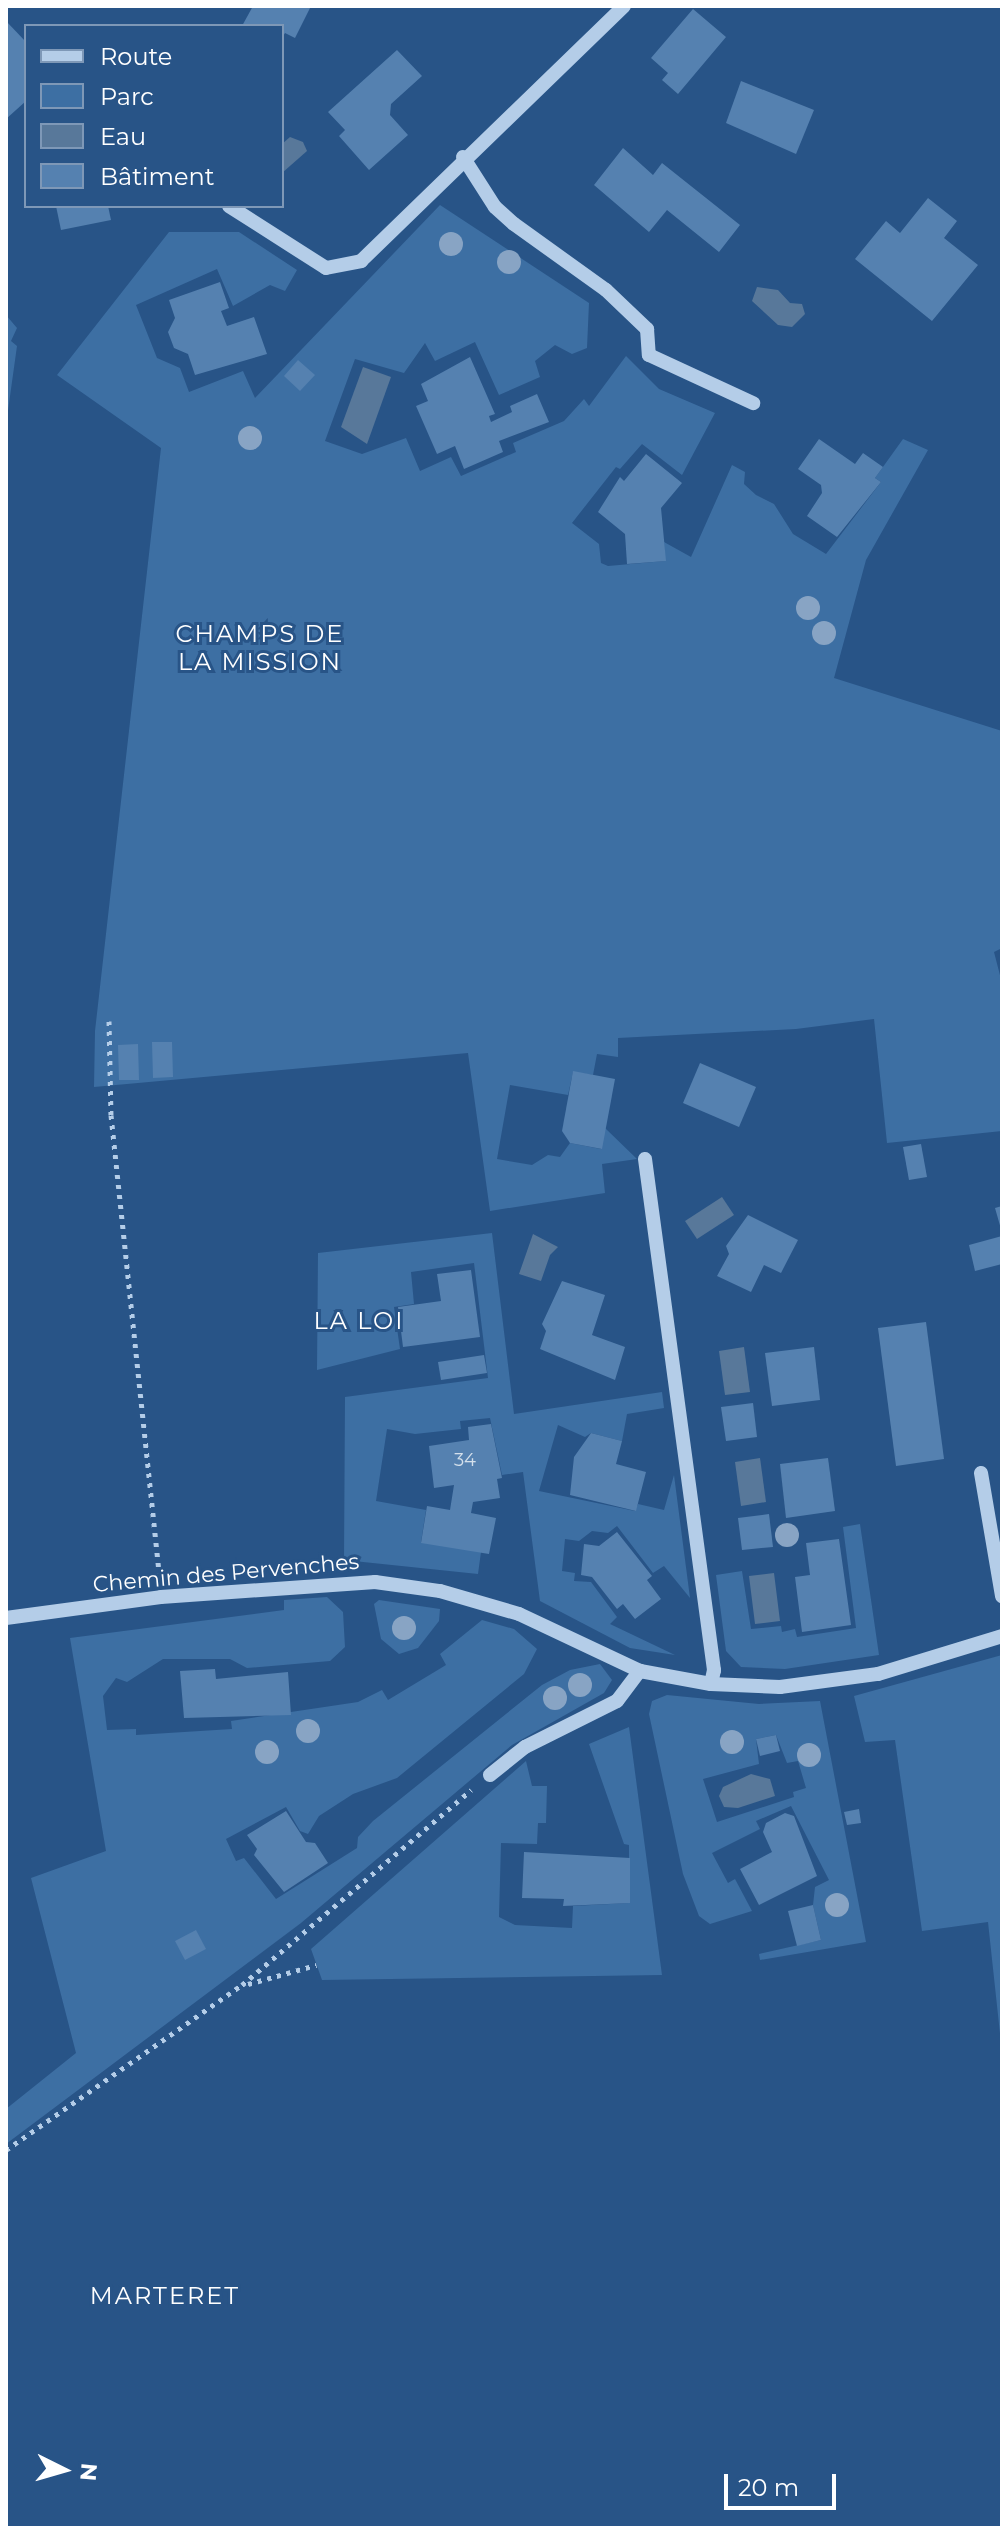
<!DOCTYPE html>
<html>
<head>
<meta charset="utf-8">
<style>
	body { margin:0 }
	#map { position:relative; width:1008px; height:2534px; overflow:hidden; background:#285487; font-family:Montserrat,sans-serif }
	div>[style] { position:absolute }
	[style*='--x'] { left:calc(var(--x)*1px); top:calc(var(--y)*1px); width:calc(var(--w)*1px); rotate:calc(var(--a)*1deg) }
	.green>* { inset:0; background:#3d6fa3 }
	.water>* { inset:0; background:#58789a }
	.building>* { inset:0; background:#5581b0 }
	.path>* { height:5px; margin-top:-2.5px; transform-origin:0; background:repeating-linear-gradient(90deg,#b4cde8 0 4px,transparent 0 10px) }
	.minor>* { height:14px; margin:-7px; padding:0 7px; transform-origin:7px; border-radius:7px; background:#b4cde8 }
	.trees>* { width:24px; height:24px; margin:-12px; border-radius:50%; background:#88a4c4 }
	span { translate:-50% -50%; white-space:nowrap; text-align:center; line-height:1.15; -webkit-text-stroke:6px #285487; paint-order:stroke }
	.number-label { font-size:18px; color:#d4e0eb }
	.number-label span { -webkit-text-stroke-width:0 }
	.street-label { font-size:22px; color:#fff }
	.neighbourhood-label { font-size:24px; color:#fff; letter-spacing:2px }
	.frame { position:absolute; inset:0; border:8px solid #fff; pointer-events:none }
	.legend { position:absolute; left:24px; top:24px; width:260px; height:184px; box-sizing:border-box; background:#285487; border:2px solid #7e98b7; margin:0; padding:10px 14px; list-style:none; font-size:24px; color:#fff }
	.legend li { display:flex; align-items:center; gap:16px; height:40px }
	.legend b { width:40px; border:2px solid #7e98b7 }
	.north { position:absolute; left:24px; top:2430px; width:80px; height:80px; -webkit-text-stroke:6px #285487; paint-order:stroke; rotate:95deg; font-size:22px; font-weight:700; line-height:32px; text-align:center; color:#fff }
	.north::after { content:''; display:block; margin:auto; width:28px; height:36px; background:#fff; clip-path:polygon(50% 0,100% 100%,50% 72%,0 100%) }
	.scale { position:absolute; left:724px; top:2474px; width:112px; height:36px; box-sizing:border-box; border:4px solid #fff; border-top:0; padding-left:10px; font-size:24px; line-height:28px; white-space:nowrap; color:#fff; -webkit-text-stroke:6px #285487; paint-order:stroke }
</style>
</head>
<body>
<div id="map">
	<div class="green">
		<div style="clip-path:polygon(440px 205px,589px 303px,587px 348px,572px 354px,555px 345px,535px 361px,540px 377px,499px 395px,475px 342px,435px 361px,425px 343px,404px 373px,355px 359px,325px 441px,362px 454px,406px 438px,420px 471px,451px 457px,461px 476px,516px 452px,513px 443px,564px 421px,584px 399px,589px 406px,626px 356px,659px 389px,715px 413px,682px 475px,642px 444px,620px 469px,616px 467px,572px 523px,599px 544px,601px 563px,608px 566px,665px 561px,664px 542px,691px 557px,732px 465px,745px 472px,744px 484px,756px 495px,774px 504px,793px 534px,826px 554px,881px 482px,875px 478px,903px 439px,928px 450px,866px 560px,834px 678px,1002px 731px,1002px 948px,994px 952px,1002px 983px,1002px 1131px,887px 1143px,874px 1019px,796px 1029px,618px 1038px,618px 1057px,597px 1054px,593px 1075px,573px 1072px,568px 1095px,510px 1085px,497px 1159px,532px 1165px,548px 1155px,560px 1157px,570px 1143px,601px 1149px,605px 1128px,637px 1159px,602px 1164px,605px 1193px,490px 1211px,468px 1053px,94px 1087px,95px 1031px,161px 448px,57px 375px,169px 232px,239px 232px,297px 270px,285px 291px,270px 285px,233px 306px,217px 269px,136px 305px,157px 358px,180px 368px,189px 392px,243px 371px,255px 398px)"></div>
		<div style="clip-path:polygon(6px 315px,17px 328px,11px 341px,17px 346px,6px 425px)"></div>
		<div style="clip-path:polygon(492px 1233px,514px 1414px,662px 1392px,664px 1408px,627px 1414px,622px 1441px,591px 1433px,585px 1437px,558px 1425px,539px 1491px,635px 1511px,638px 1504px,664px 1510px,674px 1475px,690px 1598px,664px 1566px,653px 1573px,617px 1526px,608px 1533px,592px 1531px,579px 1541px,565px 1539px,562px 1571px,575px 1573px,574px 1581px,591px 1582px,617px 1617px,610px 1624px,675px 1655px,630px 1648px,540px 1601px,523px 1472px,502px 1475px,490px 1418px,460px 1421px,461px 1429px,415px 1434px,387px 1429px,376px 1501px,426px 1510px,421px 1542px,481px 1552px,478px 1574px,344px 1560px,345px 1397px,488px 1378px,474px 1263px,411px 1272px,414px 1304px,394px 1307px,400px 1349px,317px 1370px,318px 1253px)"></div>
		<div style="clip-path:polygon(860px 1524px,879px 1655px,785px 1669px,741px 1667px,726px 1651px,716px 1575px,742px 1571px,751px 1629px,781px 1626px,782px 1632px,795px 1629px,797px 1637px,856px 1628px,843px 1527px)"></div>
		<div style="clip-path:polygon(327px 1597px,343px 1612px,345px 1647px,330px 1661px,247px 1668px,230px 1659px,163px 1659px,127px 1682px,116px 1678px,103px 1696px,107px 1730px,136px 1729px,136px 1735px,232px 1729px,231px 1721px,358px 1702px,382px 1690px,388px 1700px,446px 1665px,440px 1654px,482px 1620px,514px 1629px,537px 1649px,524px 1674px,397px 1778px,353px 1794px,319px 1816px,308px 1834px,300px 1831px,286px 1807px,226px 1839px,236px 1861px,244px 1858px,276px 1899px,357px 1848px,358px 1837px,373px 1821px,542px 1685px,570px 1670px,600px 1664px,612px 1680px,604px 1693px,512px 1745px,301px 1923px,6px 2144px,6px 2109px,76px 2053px,31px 1878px,106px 1851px,70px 1638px,284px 1610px,284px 1600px)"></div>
		<div style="clip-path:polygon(379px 1600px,440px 1609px,439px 1621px,418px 1648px,399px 1654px,381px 1639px,374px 1604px)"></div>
		<div style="clip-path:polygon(1002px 1655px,1002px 2052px,988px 1922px,922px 1931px,895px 1740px,865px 1742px,854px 1696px)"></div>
		<div style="clip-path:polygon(evenodd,667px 1695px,759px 1704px,820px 1701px,866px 1942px,760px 1960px,759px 1954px,821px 1940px,813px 1905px,815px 1887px,829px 1880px,791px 1806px,756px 1821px,760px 1829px,712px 1853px,728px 1883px,735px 1879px,752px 1911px,710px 1924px,699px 1916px,683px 1874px,649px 1714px,652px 1701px,667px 1695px,776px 1735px,787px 1763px,798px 1761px,806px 1788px,793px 1792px,794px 1797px,717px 1822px,703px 1779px,759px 1764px,756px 1739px,776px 1735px)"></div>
		<div style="clip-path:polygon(629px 1727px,662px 1975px,322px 1980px,311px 1949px,526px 1761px,532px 1786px,547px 1786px,546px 1823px,538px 1823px,537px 1844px,501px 1843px,499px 1917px,515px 1925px,572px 1928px,573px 1906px,629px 1903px,629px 1845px,624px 1844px,589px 1744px)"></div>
	</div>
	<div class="water">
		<div style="clip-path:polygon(290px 137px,303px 142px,307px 151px,282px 173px,282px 144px)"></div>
		<div style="clip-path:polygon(757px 287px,778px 290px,790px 303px,802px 304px,805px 314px,792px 327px,778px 325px,752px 301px)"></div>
		<div style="clip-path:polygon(363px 367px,391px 377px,367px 444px,341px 427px)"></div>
		<div style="clip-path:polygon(722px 1197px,734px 1215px,697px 1239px,685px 1221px)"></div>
		<div style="clip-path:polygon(533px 1234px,558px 1247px,550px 1255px,541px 1281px,519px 1274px)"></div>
		<div style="clip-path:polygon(744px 1347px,750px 1392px,725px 1395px,719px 1351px)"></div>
		<div style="clip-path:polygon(760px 1458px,766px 1502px,741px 1506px,735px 1462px)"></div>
		<div style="clip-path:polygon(774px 1573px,780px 1621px,755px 1624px,749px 1576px)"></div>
		<div style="clip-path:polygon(751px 1774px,770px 1779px,775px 1796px,738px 1808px,724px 1807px,719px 1796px,723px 1787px)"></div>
	</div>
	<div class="building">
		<div style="clip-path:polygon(253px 6px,311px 6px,295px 38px,285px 33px,282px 38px,282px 26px,242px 26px)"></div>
		<div style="clip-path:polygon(693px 9px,726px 37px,678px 94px,662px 80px,668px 73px,651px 58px)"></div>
		<div style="clip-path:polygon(6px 21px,26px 42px,26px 101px,6px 119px)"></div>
		<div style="clip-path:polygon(397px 50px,422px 76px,391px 104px,390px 115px,408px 135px,369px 170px,339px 136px,345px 130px,328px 112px)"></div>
		<div style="clip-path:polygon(741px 81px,814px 110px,796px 154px,726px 123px)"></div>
		<div style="clip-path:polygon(623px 148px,653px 175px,662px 163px,740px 225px,719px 252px,667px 210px,649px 232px,594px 185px)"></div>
		<div style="clip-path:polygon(928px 198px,957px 221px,944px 238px,978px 265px,932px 321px,855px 259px,886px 221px,900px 233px)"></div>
		<div style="clip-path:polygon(56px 206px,108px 206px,111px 220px,61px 230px)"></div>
		<div style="clip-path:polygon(220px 282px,229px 308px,221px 311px,227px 326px,254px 317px,267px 354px,195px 375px,188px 354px,174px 348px,168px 332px,175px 318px,169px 300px)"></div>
		<div style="clip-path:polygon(470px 357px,495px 414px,489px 416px,491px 422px,512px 412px,510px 406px,537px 394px,549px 422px,499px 441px,503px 452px,464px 469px,455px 446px,437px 454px,416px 406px,428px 401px,421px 384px)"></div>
		<div style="clip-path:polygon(298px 360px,315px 375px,300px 391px,284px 376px)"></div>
		<div style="clip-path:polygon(819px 439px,855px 464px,863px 453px,883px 467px,875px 478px,881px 482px,837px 537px,807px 516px,822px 493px,821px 485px,798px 469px)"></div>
		<div style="clip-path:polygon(646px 454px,682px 483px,661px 508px,666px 561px,627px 564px,625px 534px,598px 512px,620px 477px,624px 481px)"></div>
		<div style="clip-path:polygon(152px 1042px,172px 1042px,173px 1077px,153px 1078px)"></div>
		<div style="clip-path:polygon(138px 1044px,139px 1080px,119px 1080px,118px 1045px)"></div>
		<div style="clip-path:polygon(700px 1063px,756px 1087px,739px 1127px,683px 1103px)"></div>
		<div style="clip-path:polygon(573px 1071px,615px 1079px,602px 1149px,570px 1143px,562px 1131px)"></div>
		<div style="clip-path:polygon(921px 1144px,927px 1177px,909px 1180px,903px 1147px)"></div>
		<div style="clip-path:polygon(1002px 1206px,1002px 1229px,1001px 1229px,995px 1208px)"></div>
		<div style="clip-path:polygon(748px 1215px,798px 1240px,781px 1273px,764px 1265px,751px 1292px,717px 1276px,729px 1254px,726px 1246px)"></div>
		<div style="clip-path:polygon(1002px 1236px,1002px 1264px,975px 1271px,969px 1245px)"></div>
		<div style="clip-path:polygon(471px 1270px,480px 1337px,403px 1347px,398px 1307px,441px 1301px,437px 1274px)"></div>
		<div style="clip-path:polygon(562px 1281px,605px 1295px,592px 1335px,625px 1347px,615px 1380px,540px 1349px,546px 1331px,542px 1324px)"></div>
		<div style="clip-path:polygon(926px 1322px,944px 1459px,896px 1466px,878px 1328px)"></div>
		<div style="clip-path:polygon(814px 1347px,820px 1400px,772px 1406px,765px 1353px)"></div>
		<div style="clip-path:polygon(484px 1355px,487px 1373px,441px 1380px,438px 1362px)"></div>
		<div style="clip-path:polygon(753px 1403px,757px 1437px,726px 1441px,721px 1407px)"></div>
		<div style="clip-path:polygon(491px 1424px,502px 1478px,497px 1479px,500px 1498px,473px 1502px,471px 1513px,496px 1518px,489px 1554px,421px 1543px,427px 1506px,450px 1510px,454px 1485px,434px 1488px,429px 1446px,469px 1440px,468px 1427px)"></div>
		<div style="clip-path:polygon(591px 1433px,622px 1441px,616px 1464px,646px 1472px,636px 1511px,570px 1495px,574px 1457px)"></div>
		<div style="clip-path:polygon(828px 1458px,835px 1511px,786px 1518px,780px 1464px)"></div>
		<div style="clip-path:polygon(769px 1514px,773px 1547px,742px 1550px,738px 1518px)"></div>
		<div style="clip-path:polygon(617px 1532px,652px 1576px,647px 1580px,661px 1599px,635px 1619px,623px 1604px,617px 1609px,592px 1577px,581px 1575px,584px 1544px,599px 1546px)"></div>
		<div style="clip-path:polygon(839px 1539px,851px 1625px,802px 1632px,795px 1577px,810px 1575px,806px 1543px)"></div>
		<div style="clip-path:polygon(215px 1669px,216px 1679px,288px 1672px,291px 1715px,184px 1718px,180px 1671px)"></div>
		<div style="clip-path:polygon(776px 1735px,780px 1751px,760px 1756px,756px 1739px)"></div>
		<div style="clip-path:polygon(859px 1809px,861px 1823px,847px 1825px,844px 1812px)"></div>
		<div style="clip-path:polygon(286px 1811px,306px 1842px,315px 1843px,328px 1863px,284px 1892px,254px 1855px,257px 1849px,247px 1835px)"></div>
		<div style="clip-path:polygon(785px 1813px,794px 1816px,817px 1876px,759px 1905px,740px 1869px,772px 1852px,763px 1832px,766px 1823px)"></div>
		<div style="clip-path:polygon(524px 1852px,630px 1858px,630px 1903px,563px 1906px,564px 1899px,522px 1898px)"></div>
		<div style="clip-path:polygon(813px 1905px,821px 1940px,797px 1946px,788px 1911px)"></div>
		<div style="clip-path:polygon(196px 1930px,206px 1949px,185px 1960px,175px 1941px)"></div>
	</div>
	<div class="path">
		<div style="--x:109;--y:1021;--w:94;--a:88.8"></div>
		<div style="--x:111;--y:1115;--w:460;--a:84"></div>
		<div style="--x:248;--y:1984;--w:71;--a:-15.6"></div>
		<div style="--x:6;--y:2150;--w:288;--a:-35"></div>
		<div style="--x:242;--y:1985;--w:301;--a:-40.4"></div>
	</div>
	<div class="minor">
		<div style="--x:463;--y:157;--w:59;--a:57.4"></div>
		<div style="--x:495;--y:207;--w:25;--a:42"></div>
		<div style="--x:514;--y:224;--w:113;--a:35.7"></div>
		<div style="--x:606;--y:290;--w:57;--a:43.6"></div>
		<div style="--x:647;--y:329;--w:26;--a:86"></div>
		<div style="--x:649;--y:355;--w:115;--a:24.8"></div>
		<div style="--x:229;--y:206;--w:115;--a:32.6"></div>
		<div style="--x:326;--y:268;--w:36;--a:-11"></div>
		<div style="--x:361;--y:261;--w:366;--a:-44.1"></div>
		<div style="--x:645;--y:1159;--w:516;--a:82.31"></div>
		<div style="--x:714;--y:1670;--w:14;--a:102"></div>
		<div style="--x:981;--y:1473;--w:125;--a:80.3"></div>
		<div style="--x:6;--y:1618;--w:156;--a:-7.7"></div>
		<div style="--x:161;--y:1597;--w:215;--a:-4"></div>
		<div style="--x:375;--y:1582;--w:66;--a:7.9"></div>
		<div style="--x:440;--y:1591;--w:82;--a:16.2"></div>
		<div style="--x:519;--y:1614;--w:134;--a:25.2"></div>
		<div style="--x:640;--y:1671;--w:72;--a:10.4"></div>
		<div style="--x:711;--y:1684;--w:69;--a:2.5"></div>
		<div style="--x:780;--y:1687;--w:99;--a:-7.6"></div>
		<div style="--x:878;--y:1674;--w:130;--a:-17"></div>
		<div style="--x:490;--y:1775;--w:45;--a:-38.7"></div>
		<div style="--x:525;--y:1747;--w:103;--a:-26.6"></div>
		<div style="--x:617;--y:1701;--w:38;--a:-53"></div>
	</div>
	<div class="trees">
		<div style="left:451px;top:244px"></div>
		<div style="left:509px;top:262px"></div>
		<div style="left:250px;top:438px"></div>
		<div style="left:808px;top:608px"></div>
		<div style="left:824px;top:633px"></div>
		<div style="left:787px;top:1535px"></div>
		<div style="left:404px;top:1628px"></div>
		<div style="left:580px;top:1685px"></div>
		<div style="left:555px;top:1698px"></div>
		<div style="left:308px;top:1731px"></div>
		<div style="left:732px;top:1742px"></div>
		<div style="left:267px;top:1752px"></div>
		<div style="left:809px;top:1755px"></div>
		<div style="left:837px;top:1905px"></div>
	</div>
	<div class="number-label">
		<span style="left:465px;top:1460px">34</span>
	</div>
	<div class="street-label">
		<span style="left:226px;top:1573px;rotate:-5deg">Chemin des Pervenches</span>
	</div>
	<div class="neighbourhood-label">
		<span style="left:260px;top:648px">CHAMPS DE<br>LA MISSION</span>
		<span style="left:359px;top:1321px">LA LOI</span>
		<span style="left:165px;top:2296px">MARTERET</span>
	</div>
	<div class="frame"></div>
	<ul class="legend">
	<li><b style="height:10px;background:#b4cde8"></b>Route</li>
	<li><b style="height:22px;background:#3d6fa3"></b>Parc</li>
	<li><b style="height:22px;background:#58789a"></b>Eau</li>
	<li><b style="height:22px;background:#5581b0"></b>Bâtiment</li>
	</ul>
	<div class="north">N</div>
	<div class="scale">20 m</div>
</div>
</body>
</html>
